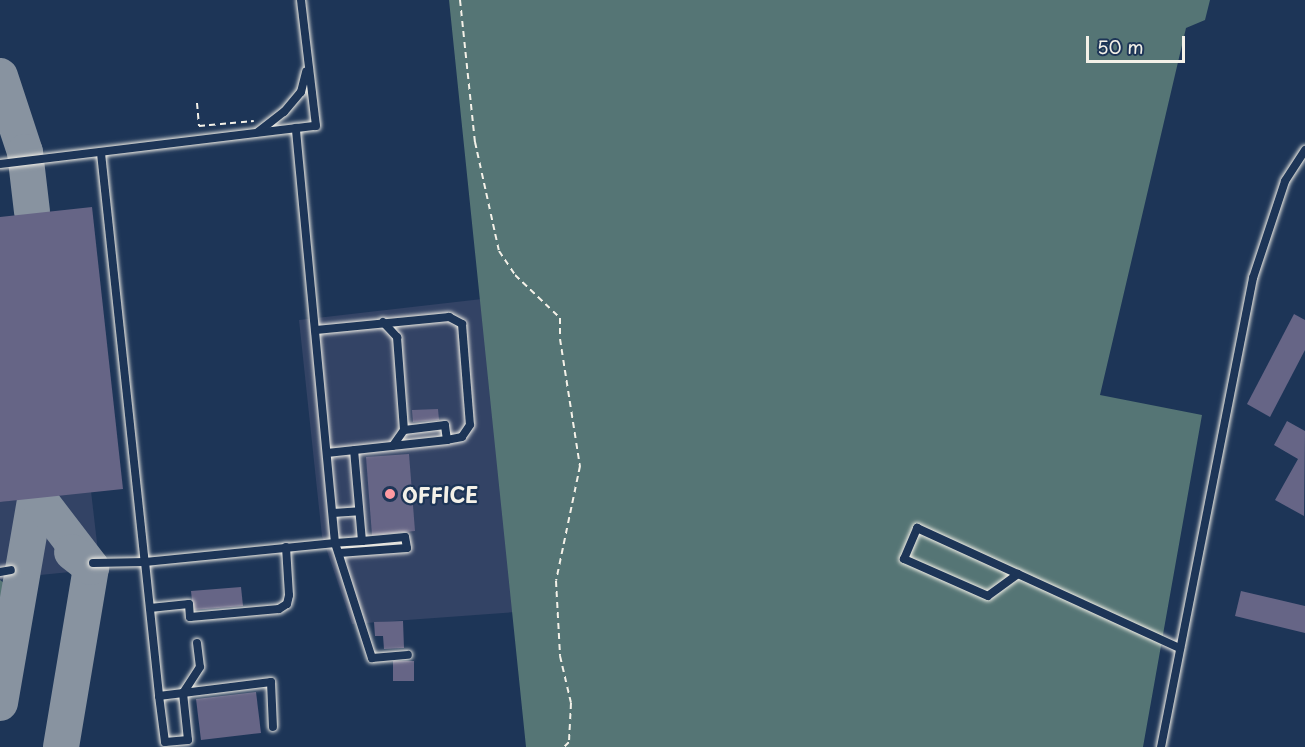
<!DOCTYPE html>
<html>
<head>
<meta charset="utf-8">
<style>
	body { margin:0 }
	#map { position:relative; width:1305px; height:747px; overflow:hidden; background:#1d3557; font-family:"Playpen Sans",sans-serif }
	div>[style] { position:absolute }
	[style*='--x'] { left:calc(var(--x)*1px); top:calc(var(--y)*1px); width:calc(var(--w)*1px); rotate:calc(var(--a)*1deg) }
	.built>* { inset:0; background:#334365 }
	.green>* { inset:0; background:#557575 }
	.taxiway>* { height:36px; margin:-18px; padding:0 18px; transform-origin:18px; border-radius:18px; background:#8893a0 }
	.building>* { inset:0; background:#666586 }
	.path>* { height:2px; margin-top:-1px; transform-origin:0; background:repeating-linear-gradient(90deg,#f4f1e8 0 6px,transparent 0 10.5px) }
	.roads { filter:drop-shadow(0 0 2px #f4f1e8) drop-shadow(0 0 2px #f4f1e8) }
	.lane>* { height:8px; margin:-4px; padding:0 4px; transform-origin:4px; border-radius:4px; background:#1d3557 }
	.dots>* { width:16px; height:16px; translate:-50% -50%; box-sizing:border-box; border:3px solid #1d3557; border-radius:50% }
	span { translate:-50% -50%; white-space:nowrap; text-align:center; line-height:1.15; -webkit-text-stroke:4.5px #1d3557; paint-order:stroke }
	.poi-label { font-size:21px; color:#f4f1e8; font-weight:700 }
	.left { translate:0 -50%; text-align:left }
	.scale { position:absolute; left:1086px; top:36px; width:99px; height:27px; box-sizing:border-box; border:3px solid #f4f1e8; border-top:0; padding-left:8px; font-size:18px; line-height:21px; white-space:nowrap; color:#f4f1e8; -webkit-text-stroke:4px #1d3557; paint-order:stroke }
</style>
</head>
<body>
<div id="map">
	<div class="built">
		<div style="clip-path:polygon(482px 299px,516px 612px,352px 624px,322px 536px,299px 320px)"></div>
		<div style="clip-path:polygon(91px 491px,100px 569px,0 579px,0 502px)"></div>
	</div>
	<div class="green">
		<div style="clip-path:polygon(449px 0,1210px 0,1205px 20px,1186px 28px,1100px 395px,1202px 415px,1143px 747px,526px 747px)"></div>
		<div style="clip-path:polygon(0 580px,12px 589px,0 656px)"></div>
	</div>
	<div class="taxiway">
		<div style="--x:0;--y:76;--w:80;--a:71.8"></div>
		<div style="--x:25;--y:152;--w:60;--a:83.3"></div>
		<div style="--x:0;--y:703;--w:211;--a:-80.2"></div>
		<div style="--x:36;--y:495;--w:91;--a:52.6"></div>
		<div style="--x:61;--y:747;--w:182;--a:-80.5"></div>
		<div style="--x:91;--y:567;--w:24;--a:-142"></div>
	</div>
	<div class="building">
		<div style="clip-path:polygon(92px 207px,123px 489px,0 502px,0 217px)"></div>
		<div style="clip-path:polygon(1294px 314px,1305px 320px,1305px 350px,1270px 417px,1247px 404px)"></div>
		<div style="clip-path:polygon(438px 409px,439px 420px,413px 422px,412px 410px)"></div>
		<div style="clip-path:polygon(1287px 421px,1305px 431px,1304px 516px,1275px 500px,1298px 459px,1274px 445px)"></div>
		<div style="clip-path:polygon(409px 454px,415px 531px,372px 535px,366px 457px)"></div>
		<div style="clip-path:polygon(241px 587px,243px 606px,193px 610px,191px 591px)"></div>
		<div style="clip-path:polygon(1241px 591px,1305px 606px,1305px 633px,1235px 616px)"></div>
		<div style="clip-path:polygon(403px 621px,404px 648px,384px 649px,383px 636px,375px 636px,374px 622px)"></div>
		<div style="clip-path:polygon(393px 661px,414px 661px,414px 681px,393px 681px)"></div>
		<div style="clip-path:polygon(256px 692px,261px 733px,201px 740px,196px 699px)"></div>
	</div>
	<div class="path">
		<div style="--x:460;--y:0;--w:143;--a:84"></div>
		<div style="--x:475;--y:142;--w:112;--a:77.6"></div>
		<div style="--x:499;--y:251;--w:29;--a:56"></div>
		<div style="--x:515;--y:275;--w:62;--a:43.7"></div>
		<div style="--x:560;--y:318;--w:21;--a:90"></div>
		<div style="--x:560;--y:339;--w:129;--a:81.1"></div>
		<div style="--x:580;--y:466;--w:117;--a:101.8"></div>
		<div style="--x:556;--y:581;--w:75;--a:86.9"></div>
		<div style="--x:560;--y:656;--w:48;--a:76.8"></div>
		<div style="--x:571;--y:703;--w:39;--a:93"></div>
		<div style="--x:569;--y:742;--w:7;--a:135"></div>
		<div style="--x:197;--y:103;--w:23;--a:85"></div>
		<div style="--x:199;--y:126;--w:55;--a:-5.2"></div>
	</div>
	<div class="roads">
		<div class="lane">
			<div style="--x:258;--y:132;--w:33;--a:-38"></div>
			<div style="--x:284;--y:112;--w:26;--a:-50"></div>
			<div style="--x:301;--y:92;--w:21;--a:-76"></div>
			<div style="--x:101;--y:153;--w:411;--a:83.9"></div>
			<div style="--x:145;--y:562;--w:191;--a:-5.7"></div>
			<div style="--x:335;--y:543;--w:417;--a:-95.4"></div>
			<div style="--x:0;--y:164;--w:318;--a:-6.9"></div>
			<div style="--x:316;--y:126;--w:127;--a:-96.8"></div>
			<div style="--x:383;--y:322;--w:21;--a:47"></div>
			<div style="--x:397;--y:337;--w:93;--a:85.7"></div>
			<div style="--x:404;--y:430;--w:19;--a:125"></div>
			<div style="--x:316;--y:330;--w:134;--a:-5.6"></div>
			<div style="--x:449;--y:317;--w:15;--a:28"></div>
			<div style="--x:462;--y:324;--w:101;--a:85.5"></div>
			<div style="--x:470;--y:425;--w:14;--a:124"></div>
			<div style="--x:462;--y:437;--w:15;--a:169"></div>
			<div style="--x:327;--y:453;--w:121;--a:-6.2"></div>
			<div style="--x:447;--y:440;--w:15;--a:-98"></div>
			<div style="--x:445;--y:425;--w:41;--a:173"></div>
			<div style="--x:333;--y:513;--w:26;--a:-4"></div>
			<div style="--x:362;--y:541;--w:27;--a:176"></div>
			<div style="--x:335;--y:543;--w:121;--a:72.2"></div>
			<div style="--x:372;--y:658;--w:36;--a:-5"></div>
			<div style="--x:339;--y:553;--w:68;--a:-4.2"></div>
			<div style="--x:407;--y:548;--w:11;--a:-100"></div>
			<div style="--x:405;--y:537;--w:43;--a:174.7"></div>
			<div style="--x:362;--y:541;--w:91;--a:-95"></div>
			<div style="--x:93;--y:563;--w:52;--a:-1.1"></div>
			<div style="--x:145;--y:562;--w:135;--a:84"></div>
			<div style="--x:0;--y:572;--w:11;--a:-10"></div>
			<div style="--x:1018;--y:574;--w:37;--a:144"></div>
			<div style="--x:988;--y:596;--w:92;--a:-156.2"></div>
			<div style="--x:904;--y:559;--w:34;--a:-67"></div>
			<div style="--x:917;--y:528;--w:111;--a:24.5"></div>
			<div style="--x:1018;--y:574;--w:178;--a:24.6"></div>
			<div style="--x:150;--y:608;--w:39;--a:-6"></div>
			<div style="--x:189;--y:604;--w:13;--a:86"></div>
			<div style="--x:190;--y:617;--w:89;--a:-5.1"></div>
			<div style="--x:279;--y:609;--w:9;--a:-32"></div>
			<div style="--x:287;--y:604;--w:9;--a:-77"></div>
			<div style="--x:289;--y:595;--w:48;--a:-93.6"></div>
			<div style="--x:197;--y:643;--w:24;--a:83"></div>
			<div style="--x:200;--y:667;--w:31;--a:123"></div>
			<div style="--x:183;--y:693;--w:47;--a:83.9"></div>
			<div style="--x:188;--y:740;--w:23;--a:175"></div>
			<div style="--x:165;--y:742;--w:46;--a:-97.4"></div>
			<div style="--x:159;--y:696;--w:113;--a:-7.1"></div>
			<div style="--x:271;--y:682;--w:45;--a:87.5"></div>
			<div style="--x:1161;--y:747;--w:478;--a:-78.9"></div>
			<div style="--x:1253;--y:278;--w:102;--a:-71.7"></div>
			<div style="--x:1285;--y:181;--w:37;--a:-57"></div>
		</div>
	</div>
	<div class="dots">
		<div style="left:390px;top:494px;background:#ff9aa2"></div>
	</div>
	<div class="poi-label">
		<span class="left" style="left:402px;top:494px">OFFICE</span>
	</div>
	<div class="scale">50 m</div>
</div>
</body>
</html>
